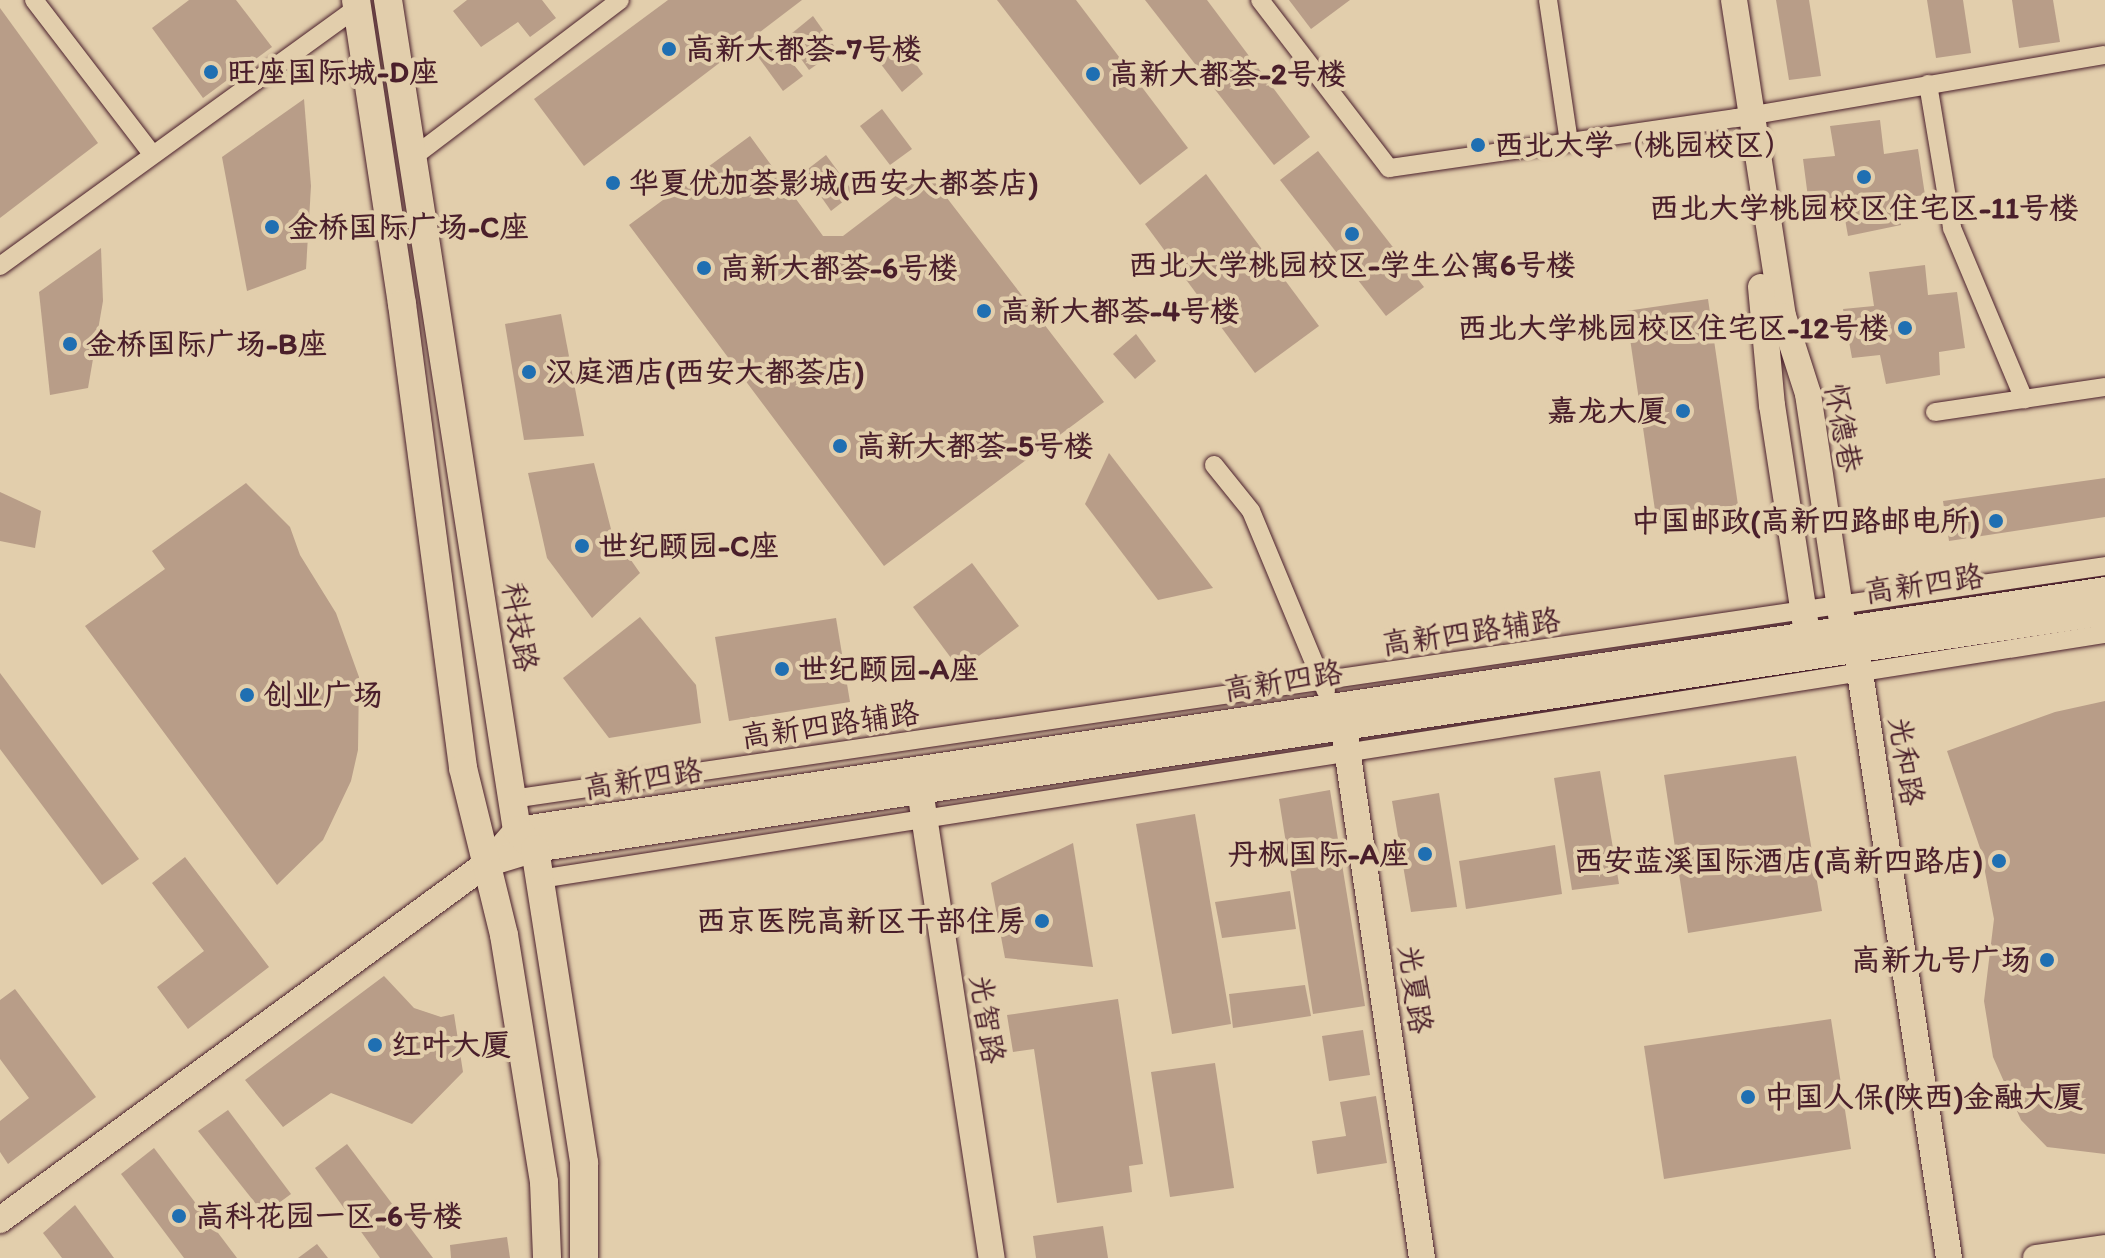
<!DOCTYPE html>
<html>
<head>
<meta charset="utf-8">
<style>
	body { margin:0 }
	#map { position:relative; width:2105px; height:1258px; overflow:hidden; background:#e2ceac; font-family:Itim,"LXGW WenKai TC",sans-serif }
	div>[style] { position:absolute }
	[style*='--x'] { left:calc(var(--x)*1px); top:calc(var(--y)*1px); width:calc(var(--w)*1px); rotate:calc(var(--a)*1deg) }
	.building>* { inset:0; background:#b89d88 }
	.roads { filter:drop-shadow(0 0 2px #4a1f2b) drop-shadow(0 0 2px #4a1f2b) }
	.street>* { height:18px; margin:-9px; padding:0 9px; transform-origin:9px; border-radius:9px; background:#e2ceac }
	.secondary>* { height:26px; margin:-13px; padding:0 13px; transform-origin:13px; border-radius:13px; background:#e2ceac }
	.primary>* { height:28px; margin:-14px; padding:0 14px; transform-origin:14px; border-radius:14px; background:#e2ceac }
	.dots>* { width:22px; height:22px; translate:-50% -50%; box-sizing:border-box; border:4px solid #e2ceac; border-radius:50% }
	span { translate:-50% -50%; white-space:nowrap; text-align:center; line-height:1.15; -webkit-text-stroke:8px #e2ceac; paint-order:stroke }
	.poi-label { font-size:30px; color:#4a1f2b; font-weight:700 }
	.left { translate:0 -50%; text-align:left }
	.right { translate:-100% -50%; text-align:right }
	.street-label { font-size:30px; color:#4a1f2b }
</style>
</head>
<body>
<div id="map">
	<div class="building">
		<div style="clip-path:polygon(189px 0,236px 0,272px 47px,203px 98px,152px 28px)"></div>
		<div style="clip-path:polygon(467px 0,542px 0,556px 18px,530px 37px,518px 22px,481px 47px,453px 11px)"></div>
		<div style="clip-path:polygon(668px 0,802px 0,584px 166px,534px 99px)"></div>
		<div style="clip-path:polygon(997px 0,1076px 0,1188px 148px,1140px 185px)"></div>
		<div style="clip-path:polygon(1145px 0,1207px 0,1310px 137px,1274px 165px)"></div>
		<div style="clip-path:polygon(1289px 0,1350px 0,1311px 29px)"></div>
		<div style="clip-path:polygon(1776px 0,1809px 0,1821px 76px,1789px 80px)"></div>
		<div style="clip-path:polygon(1927px 0,1963px 0,1971px 53px,1936px 58px)"></div>
		<div style="clip-path:polygon(2012px 0,2053px 0,2060px 42px,2019px 48px)"></div>
		<div style="clip-path:polygon(0 8px,98px 143px,0 218px)"></div>
		<div style="clip-path:polygon(813px 16px,837px 50px,809px 70px,786px 38px)"></div>
		<div style="clip-path:polygon(774px 41px,803px 76px,783px 91px,756px 54px)"></div>
		<div style="clip-path:polygon(902px 45px,923px 74px,902px 92px,880px 63px)"></div>
		<div style="clip-path:polygon(304px 99px,311px 186px,306px 269px,247px 291px,222px 157px)"></div>
		<div style="clip-path:polygon(882px 109px,912px 149px,890px 165px,860px 126px)"></div>
		<div style="clip-path:polygon(1880px 120px,1884px 154px,1918px 149px,1925px 195px,1899px 198px,1901px 225px,1848px 236px,1843px 208px,1810px 213px,1803px 159px,1835px 156px,1830px 126px)"></div>
		<div style="clip-path:polygon(750px 136px,823px 236px,843px 236px,927px 172px,1104px 402px,884px 566px,629px 225px)"></div>
		<div style="clip-path:polygon(1318px 151px,1424px 287px,1386px 316px,1280px 180px)"></div>
		<div style="clip-path:polygon(826px 155px,854px 193px,831px 211px,804px 172px)"></div>
		<div style="clip-path:polygon(1206px 174px,1319px 326px,1255px 373px,1145px 224px)"></div>
		<div style="clip-path:polygon(101px 248px,103px 301px,88px 388px,50px 395px,39px 292px)"></div>
		<div style="clip-path:polygon(1925px 265px,1928px 295px,1957px 292px,1965px 348px,1939px 352px,1940px 375px,1886px 384px,1880px 355px,1852px 358px,1843px 309px,1874px 306px,1869px 272px)"></div>
		<div style="clip-path:polygon(1708px 299px,1739px 512px,1657px 524px,1626px 311px)"></div>
		<div style="clip-path:polygon(561px 314px,584px 436px,524px 440px,505px 324px)"></div>
		<div style="clip-path:polygon(1136px 334px,1156px 361px,1135px 379px,1113px 354px)"></div>
		<div style="clip-path:polygon(1109px 453px,1213px 588px,1158px 600px,1085px 504px)"></div>
		<div style="clip-path:polygon(594px 463px,612px 533px,640px 573px,592px 618px,547px 558px,528px 473px)"></div>
		<div style="clip-path:polygon(2105px 478px,2105px 517px,1949px 541px,1943px 501px)"></div>
		<div style="clip-path:polygon(246px 483px,290px 527px,300px 555px,336px 613px,359px 677px,358px 750px,351px 781px,323px 840px,277px 885px,85px 626px,165px 569px,152px 551px)"></div>
		<div style="clip-path:polygon(0 492px,41px 511px,35px 548px,0 541px)"></div>
		<div style="clip-path:polygon(972px 563px,1019px 626px,960px 670px,913px 607px)"></div>
		<div style="clip-path:polygon(640px 617px,696px 685px,701px 723px,609px 738px,563px 678px)"></div>
		<div style="clip-path:polygon(836px 618px,850px 702px,729px 721px,715px 637px)"></div>
		<div style="clip-path:polygon(0 673px,139px 859px,102px 885px,0 749px)"></div>
		<div style="clip-path:polygon(2105px 701px,2105px 1154px,2047px 1147px,2021px 1120px,1993px 1057px,1984px 1001px,1994px 919px,1981px 851px,1947px 751px,2055px 712px)"></div>
		<div style="clip-path:polygon(1796px 756px,1822px 911px,1688px 933px,1664px 775px)"></div>
		<div style="clip-path:polygon(1600px 771px,1619px 884px,1572px 890px,1554px 778px)"></div>
		<div style="clip-path:polygon(1330px 790px,1365px 1006px,1313px 1014px,1279px 799px)"></div>
		<div style="clip-path:polygon(1439px 793px,1457px 907px,1411px 912px,1392px 801px)"></div>
		<div style="clip-path:polygon(1195px 814px,1231px 1024px,1172px 1034px,1136px 824px)"></div>
		<div style="clip-path:polygon(1073px 843px,1093px 967px,1005px 958px,991px 883px)"></div>
		<div style="clip-path:polygon(1555px 845px,1562px 894px,1466px 909px,1459px 861px)"></div>
		<div style="clip-path:polygon(185px 857px,269px 967px,188px 1029px,157px 987px,204px 951px,152px 883px)"></div>
		<div style="clip-path:polygon(1290px 891px,1296px 929px,1222px 938px,1215px 902px)"></div>
		<div style="clip-path:polygon(384px 976px,414px 1008px,441px 1017px,454px 1014px,463px 1072px,412px 1124px,331px 1093px,283px 1127px,245px 1080px)"></div>
		<div style="clip-path:polygon(1305px 985px,1311px 1016px,1233px 1028px,1229px 994px)"></div>
		<div style="clip-path:polygon(15px 989px,96px 1097px,8px 1164px,0 1152px,0 1121px,29px 1098px,0 1059px,0 1000px)"></div>
		<div style="clip-path:polygon(1118px 999px,1143px 1164px,1129px 1166px,1132px 1192px,1057px 1203px,1034px 1049px,1013px 1052px,1007px 1015px)"></div>
		<div style="clip-path:polygon(1831px 1019px,1851px 1149px,1664px 1179px,1644px 1046px)"></div>
		<div style="clip-path:polygon(1363px 1030px,1370px 1075px,1329px 1081px,1322px 1036px)"></div>
		<div style="clip-path:polygon(1215px 1063px,1234px 1188px,1170px 1197px,1151px 1072px)"></div>
		<div style="clip-path:polygon(1376px 1096px,1387px 1163px,1317px 1174px,1312px 1141px,1346px 1136px,1340px 1102px)"></div>
		<div style="clip-path:polygon(228px 1110px,291px 1194px,264px 1214px,198px 1131px)"></div>
		<div style="clip-path:polygon(347px 1144px,433px 1258px,380px 1258px,315px 1168px)"></div>
		<div style="clip-path:polygon(154px 1148px,237px 1258px,184px 1258px,121px 1174px)"></div>
		<div style="clip-path:polygon(75px 1205px,114px 1258px,62px 1258px,43px 1233px)"></div>
		<div style="clip-path:polygon(1103px 1226px,1108px 1258px,1036px 1258px,1033px 1236px)"></div>
		<div style="clip-path:polygon(507px 1237px,510px 1258px,451px 1258px,450px 1245px)"></div>
		<div style="clip-path:polygon(317px 1244px,328px 1258px,298px 1258px)"></div>
	</div>
	<div class="roads">
		<div class="street">
			<div style="--x:34;--y:0;--w:194;--a:52.5"></div>
			<div style="--x:1260;--y:0;--w:212;--a:52.5"></div>
			<div style="--x:1389;--y:168;--w:351;--a:-8.2"></div>
			<div style="--x:1736;--y:118;--w:374;--a:-9.7"></div>
			<div style="--x:1548;--y:0;--w:144;--a:81.6"></div>
			<div style="--x:1928;--y:84;--w:146;--a:80.5"></div>
			<div style="--x:1952;--y:228;--w:186;--a:67.2"></div>
			<div style="--x:412;--y:158;--w:261;--a:-37.2"></div>
			<div style="--x:0;--y:266;--w:440;--a:-35.9"></div>
			<div style="--x:1935;--y:412;--w:172;--a:-8.4"></div>
			<div style="--x:1214;--y:465;--w:59;--a:51.2"></div>
			<div style="--x:1251;--y:511;--w:195;--a:67.4"></div>
			<div style="--x:512;--y:799;--w:1610;--a:-8.32"></div>
			<div style="--x:540;--y:879;--w:1584;--a:-8.9"></div>
		</div>
		<div class="secondary">
			<div style="--x:1734;--y:0;--w:320;--a:81.2"></div>
			<div style="--x:1783;--y:316;--w:82;--a:72.2"></div>
			<div style="--x:1808;--y:394;--w:238;--a:81.5"></div>
			<div style="--x:1843;--y:629;--w:28;--a:60"></div>
			<div style="--x:1857;--y:653;--w:612;--a:81.35"></div>
			<div style="--x:1761;--y:287;--w:119;--a:84.7"></div>
			<div style="--x:1772;--y:405;--w:232;--a:81.3"></div>
			<div style="--x:1807;--y:634;--w:18;--a:22"></div>
			<div style="--x:1344;--y:729;--w:535;--a:81.61"></div>
			<div style="--x:920;--y:790;--w:474;--a:81.3"></div>
			<div style="--x:505;--y:844;--w:18;--a:-49"></div>
			<div style="--x:517;--y:830;--w:1606;--a:-8.59"></div>
			<div style="--x:0;--y:1220;--w:602;--a:-36.22"></div>
			<div style="--x:486;--y:864;--w:51;--a:-17"></div>
			<div style="--x:535;--y:849;--w:1588;--a:-8.58"></div>
			<div style="--x:2036;--y:1258;--w:70;--a:-8.2"></div>
		</div>
		<div class="primary">
			<div style="--x:356;--y:0;--w:307;--a:81.4"></div>
			<div style="--x:402;--y:304;--w:468;--a:82.5"></div>
			<div style="--x:463;--y:768;--w:172;--a:76.2"></div>
			<div style="--x:504;--y:935;--w:250;--a:80.8"></div>
			<div style="--x:544;--y:1182;--w:76;--a:87.7"></div>
			<div style="--x:388;--y:0;--w:840;--a:81.17"></div>
			<div style="--x:517;--y:830;--w:26;--a:47"></div>
			<div style="--x:535;--y:849;--w:318;--a:81.1"></div>
			<div style="--x:584;--y:1163;--w:95;--a:90"></div>
		</div>
	</div>
	<div class="dots">
		<div style="left:669px;top:49px;background:#1f6fb2"></div>
		<div style="left:211px;top:72px;background:#1f6fb2"></div>
		<div style="left:1093px;top:74px;background:#1f6fb2"></div>
		<div style="left:1478px;top:145px;background:#1f6fb2"></div>
		<div style="left:1864px;top:177px;background:#1f6fb2"></div>
		<div style="left:613px;top:183px;background:#1f6fb2"></div>
		<div style="left:272px;top:227px;background:#1f6fb2"></div>
		<div style="left:1352px;top:234px;background:#1f6fb2"></div>
		<div style="left:704px;top:268px;background:#1f6fb2"></div>
		<div style="left:984px;top:311px;background:#1f6fb2"></div>
		<div style="left:1905px;top:328px;background:#1f6fb2"></div>
		<div style="left:70px;top:344px;background:#1f6fb2"></div>
		<div style="left:529px;top:372px;background:#1f6fb2"></div>
		<div style="left:1683px;top:411px;background:#1f6fb2"></div>
		<div style="left:840px;top:446px;background:#1f6fb2"></div>
		<div style="left:1996px;top:521px;background:#1f6fb2"></div>
		<div style="left:582px;top:546px;background:#1f6fb2"></div>
		<div style="left:782px;top:669px;background:#1f6fb2"></div>
		<div style="left:247px;top:695px;background:#1f6fb2"></div>
		<div style="left:1425px;top:854px;background:#1f6fb2"></div>
		<div style="left:1999px;top:861px;background:#1f6fb2"></div>
		<div style="left:1042px;top:921px;background:#1f6fb2"></div>
		<div style="left:2047px;top:960px;background:#1f6fb2"></div>
		<div style="left:375px;top:1045px;background:#1f6fb2"></div>
		<div style="left:1748px;top:1097px;background:#1f6fb2"></div>
		<div style="left:179px;top:1216px;background:#1f6fb2"></div>
	</div>
	<div class="poi-label">
		<span class="left" style="left:685px;top:49px">高新大都荟-7号楼</span>
		<span class="left" style="left:227px;top:72px">旺座国际城-D座</span>
		<span class="left" style="left:1109px;top:74px">高新大都荟-2号楼</span>
		<span class="left" style="left:1494px;top:145px">西北大学（桃园校区）</span>
		<span class="left" style="left:629px;top:183px">华夏优加荟影城(西安大都荟店)</span>
		<span style="left:1864px;top:208px">西北大学桃园校区住宅区-11号楼</span>
		<span class="left" style="left:288px;top:227px">金桥国际广场-C座</span>
		<span style="left:1352px;top:265px">西北大学桃园校区-学生公寓6号楼</span>
		<span class="left" style="left:720px;top:268px">高新大都荟-6号楼</span>
		<span class="left" style="left:1000px;top:311px">高新大都荟-4号楼</span>
		<span class="right" style="left:1889px;top:328px">西北大学桃园校区住宅区-12号楼</span>
		<span class="left" style="left:86px;top:344px">金桥国际广场-B座</span>
		<span class="left" style="left:545px;top:372px">汉庭酒店(西安大都荟店)</span>
		<span class="right" style="left:1667px;top:411px">嘉龙大厦</span>
		<span class="left" style="left:856px;top:446px">高新大都荟-5号楼</span>
		<span class="right" style="left:1980px;top:521px">中国邮政(高新四路邮电所)</span>
		<span class="left" style="left:598px;top:546px">世纪颐园-C座</span>
		<span class="left" style="left:798px;top:669px">世纪颐园-A座</span>
		<span class="left" style="left:263px;top:695px">创业广场</span>
		<span class="right" style="left:1409px;top:854px">丹枫国际-A座</span>
		<span class="right" style="left:1983px;top:861px">西安蓝溪国际酒店(高新四路店)</span>
		<span class="right" style="left:1026px;top:921px">西京医院高新区干部住房</span>
		<span class="right" style="left:2031px;top:960px">高新九号广场</span>
		<span class="left" style="left:391px;top:1045px">红叶大厦</span>
		<span class="left" style="left:1764px;top:1097px">中国人保(陕西)金融大厦</span>
		<span class="left" style="left:195px;top:1216px">高科花园一区-6号楼</span>
	</div>
	<div class="street-label">
		<span style="left:1843px;top:428px;rotate:80deg">怀德巷</span>
		<span style="left:1924px;top:584px;rotate:-8deg">高新四路</span>
		<span style="left:520px;top:627px;rotate:81deg">科技路</span>
		<span style="left:1471px;top:632px;rotate:-8deg">高新四路辅路</span>
		<span style="left:1283px;top:681px;rotate:-9deg">高新四路</span>
		<span style="left:830px;top:725px;rotate:-8deg">高新四路辅路</span>
		<span style="left:1906px;top:761px;rotate:81deg">光和路</span>
		<span style="left:643px;top:779px;rotate:-9deg">高新四路</span>
		<span style="left:1415px;top:989px;rotate:82deg">光夏路</span>
		<span style="left:987px;top:1019px;rotate:81deg">光智路</span>
	</div>
</div>
</body>
</html>
